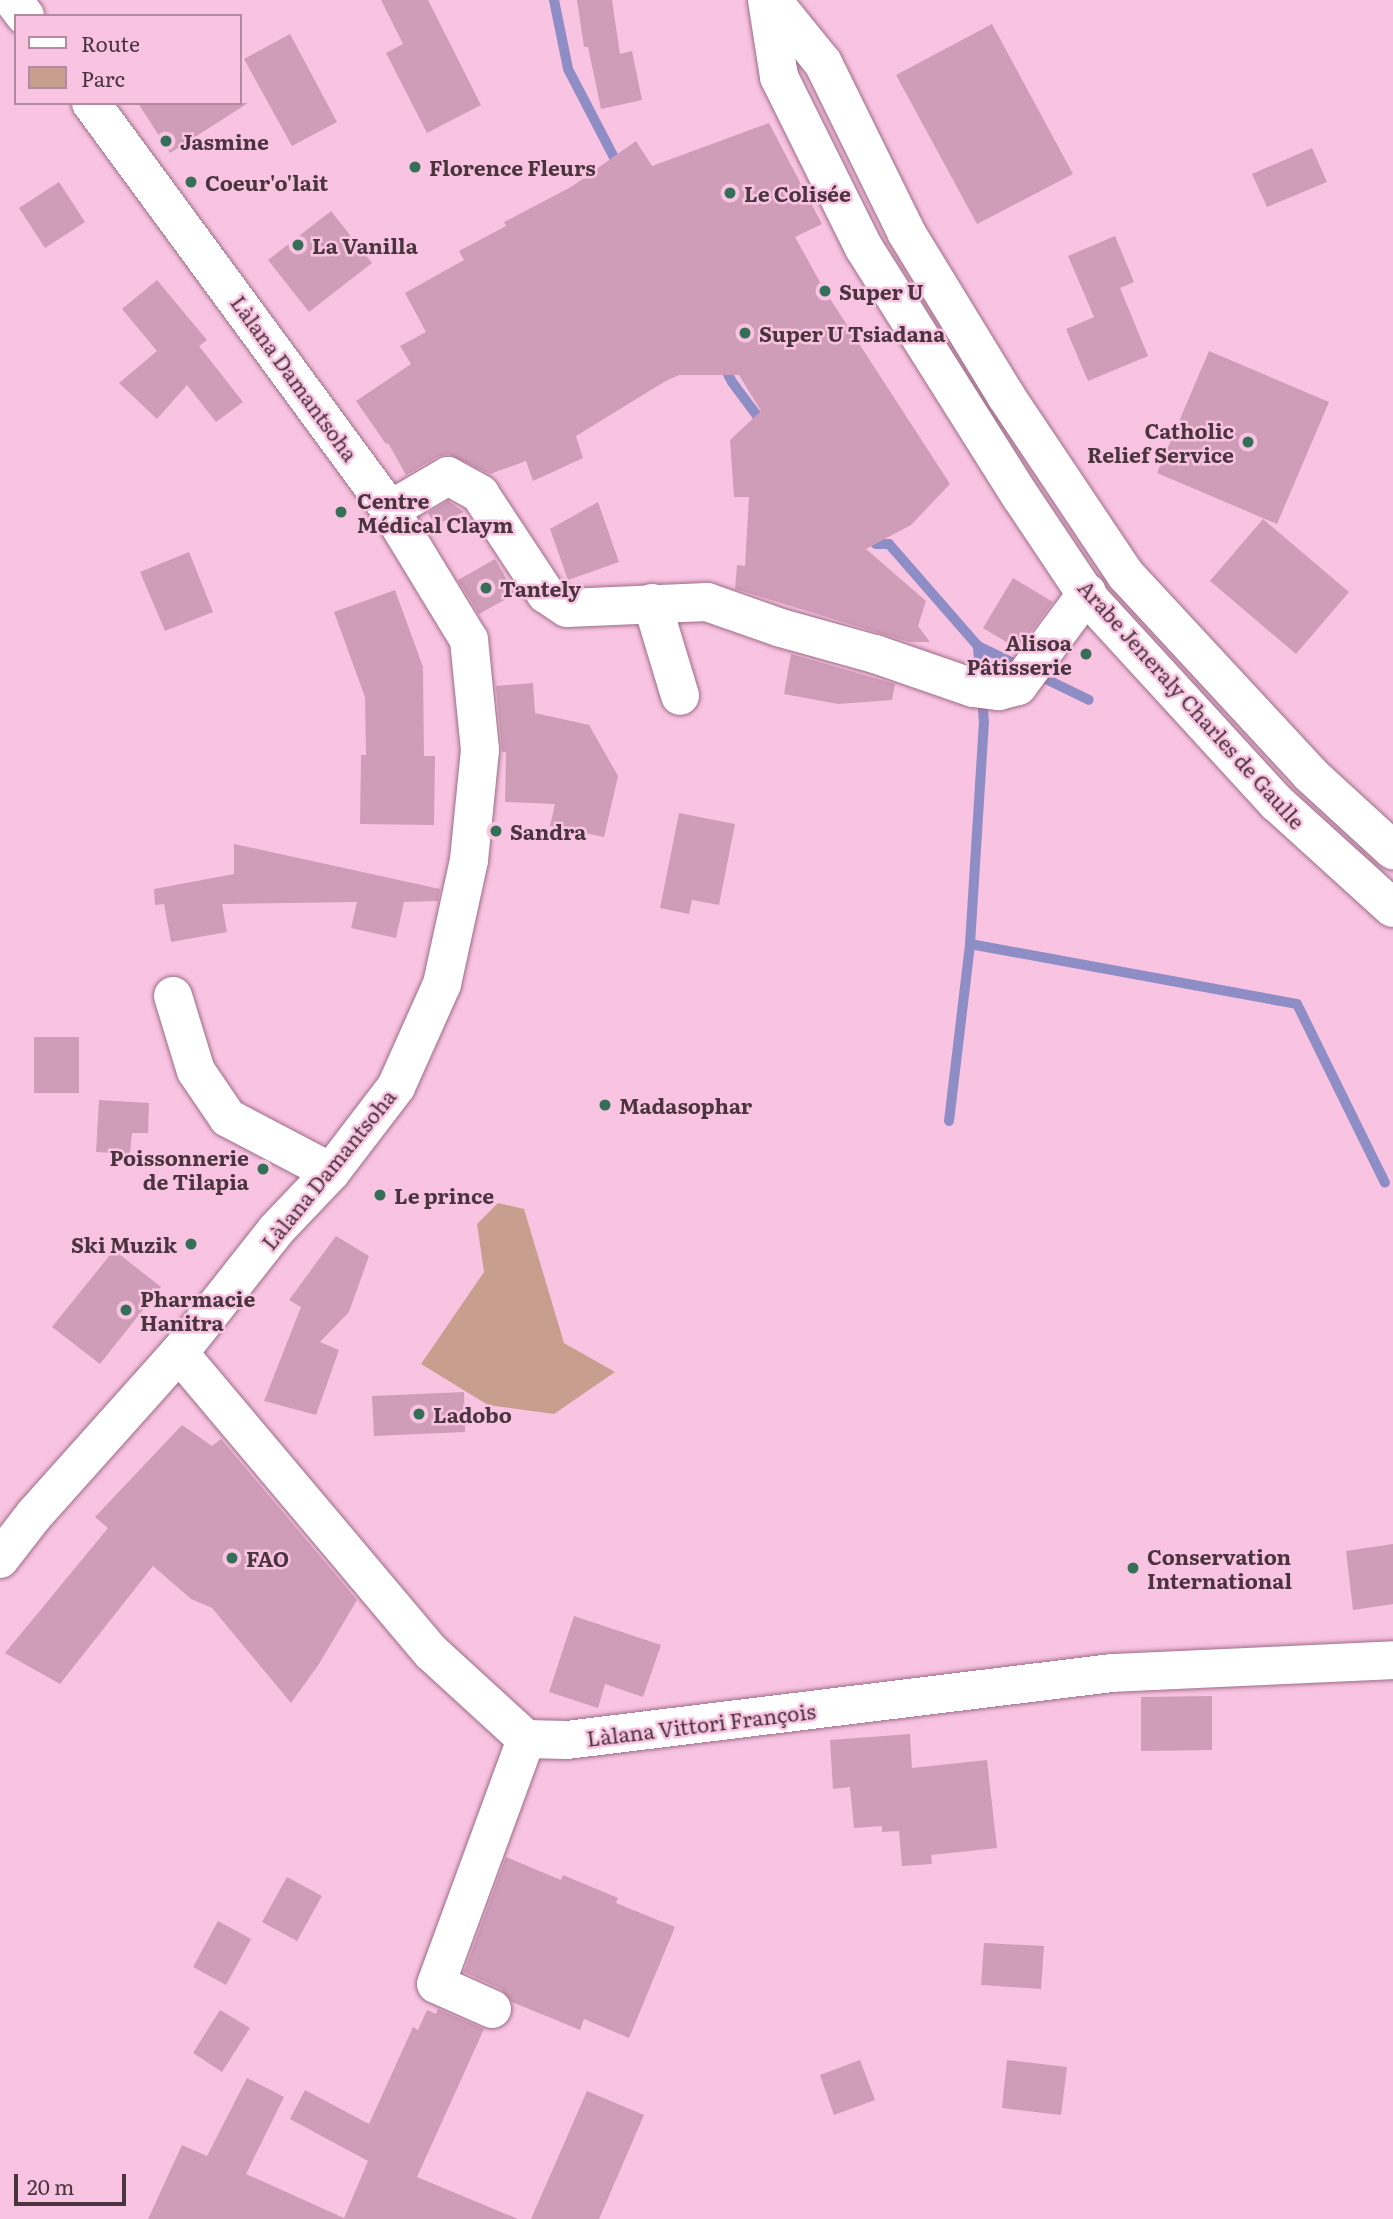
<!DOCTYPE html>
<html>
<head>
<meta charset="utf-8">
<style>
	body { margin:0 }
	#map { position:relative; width:1393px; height:2219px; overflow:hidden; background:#f9c4e1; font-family:Literata,serif }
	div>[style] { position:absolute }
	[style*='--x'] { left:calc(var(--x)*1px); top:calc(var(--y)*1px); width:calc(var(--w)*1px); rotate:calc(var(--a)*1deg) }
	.green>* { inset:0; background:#c89f8e }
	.stream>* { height:10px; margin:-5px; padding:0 5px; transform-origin:5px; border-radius:5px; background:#8e8dc5 }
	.building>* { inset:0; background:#d09db8 }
	.roads { filter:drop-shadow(0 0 2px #9d6d88) drop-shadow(0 0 2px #9d6d88) }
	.minor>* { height:38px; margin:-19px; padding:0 19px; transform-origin:19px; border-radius:19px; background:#fff }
	.tertiary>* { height:38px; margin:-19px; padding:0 19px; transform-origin:19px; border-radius:19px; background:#fff }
	.secondary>* { height:38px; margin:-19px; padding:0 19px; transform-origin:19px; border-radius:19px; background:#fff }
	.dots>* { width:19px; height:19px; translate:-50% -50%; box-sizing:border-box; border:4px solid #f9c4e1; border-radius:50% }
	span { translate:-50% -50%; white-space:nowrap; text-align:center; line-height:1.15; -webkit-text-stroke:5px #f9c4e1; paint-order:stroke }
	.poi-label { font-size:21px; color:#49343f; font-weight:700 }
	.left { translate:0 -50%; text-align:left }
	.right { translate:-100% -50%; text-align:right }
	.street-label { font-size:21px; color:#49343f }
	.legend { position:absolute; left:14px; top:14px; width:228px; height:91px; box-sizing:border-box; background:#f9c4e1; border:2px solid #b38aa0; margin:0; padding:9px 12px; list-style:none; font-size:21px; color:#49343f }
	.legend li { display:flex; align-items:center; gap:14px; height:35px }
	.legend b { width:35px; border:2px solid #b38aa0 }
	.scale { position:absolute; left:14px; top:2174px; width:112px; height:32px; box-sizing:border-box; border:4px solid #49343f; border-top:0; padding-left:9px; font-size:21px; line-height:24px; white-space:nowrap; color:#49343f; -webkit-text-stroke:5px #f9c4e1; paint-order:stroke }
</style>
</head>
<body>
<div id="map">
	<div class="green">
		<div style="clip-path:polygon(498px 1203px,524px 1209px,564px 1343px,615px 1372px,554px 1414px,488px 1405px,421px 1364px,484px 1272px,477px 1224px)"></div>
	</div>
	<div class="stream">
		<div style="--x:554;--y:0;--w:70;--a:78.5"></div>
		<div style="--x:568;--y:69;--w:113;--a:62.5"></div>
		<div style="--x:722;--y:363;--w:21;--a:62"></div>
		<div style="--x:732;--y:382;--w:54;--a:53.3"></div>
		<div style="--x:868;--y:536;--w:11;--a:45"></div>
		<div style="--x:876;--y:544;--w:13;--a:0"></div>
		<div style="--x:889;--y:544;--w:135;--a:48.9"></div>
		<div style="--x:978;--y:646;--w:123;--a:25.9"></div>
		<div style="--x:970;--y:944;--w:332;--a:10.4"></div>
		<div style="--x:1297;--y:1004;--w:199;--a:63.8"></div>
		<div style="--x:949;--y:1121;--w:178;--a:-83.2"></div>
		<div style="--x:970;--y:944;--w:221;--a:-86.4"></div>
		<div style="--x:984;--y:723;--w:77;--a:-94.5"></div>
	</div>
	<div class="building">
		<div style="clip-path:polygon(381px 0,428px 0,481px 105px,427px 133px,386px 53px,403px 44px)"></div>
		<div style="clip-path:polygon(577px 0,612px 0,620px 54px,632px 51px,642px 100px,601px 109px,588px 47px,584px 47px)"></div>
		<div style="clip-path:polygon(992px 24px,1073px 174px,977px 224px,896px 75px)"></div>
		<div style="clip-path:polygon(290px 34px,337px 122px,292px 146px,244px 59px)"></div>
		<div style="clip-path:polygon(138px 103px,248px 103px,170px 153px)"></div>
		<div style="clip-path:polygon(769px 123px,822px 224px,795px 237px,825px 291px,950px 484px,911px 525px,866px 549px,926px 601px,918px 626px,930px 642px,909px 642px,735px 589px,737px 565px,745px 566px,749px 497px,734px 497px,730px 440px,761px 411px,739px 375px,679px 375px,664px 382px,576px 436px,583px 458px,533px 481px,526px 461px,490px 474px,448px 454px,437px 457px,406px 475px,388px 443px,386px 444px,356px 401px,411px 364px,400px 346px,426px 332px,405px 293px,464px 260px,459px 251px,506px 226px,504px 222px,571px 187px,636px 141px,652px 166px)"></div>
		<div style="clip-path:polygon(1312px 148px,1327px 182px,1267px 207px,1252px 174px)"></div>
		<div style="clip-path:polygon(59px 182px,85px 222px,45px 248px,19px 208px)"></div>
		<div style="clip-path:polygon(331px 211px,372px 263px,309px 312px,268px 260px)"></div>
		<div style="clip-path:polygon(1115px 236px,1134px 282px,1120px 288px,1148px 356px,1088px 381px,1066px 329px,1094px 317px,1068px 256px)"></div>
		<div style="clip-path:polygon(157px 280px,207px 340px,199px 346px,243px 402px,216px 422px,187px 385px,157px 419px,119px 383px,157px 351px,122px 309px)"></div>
		<div style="clip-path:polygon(1209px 351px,1329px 402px,1277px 524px,1157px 473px)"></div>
		<div style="clip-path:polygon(448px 501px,464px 512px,435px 525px,428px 513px)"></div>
		<div style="clip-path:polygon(598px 502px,619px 562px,568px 580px,550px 529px)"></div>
		<div style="clip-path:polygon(1263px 519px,1349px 592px,1296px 654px,1210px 581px)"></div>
		<div style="clip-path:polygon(189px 552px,213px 612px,165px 631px,140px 572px)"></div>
		<div style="clip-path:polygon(495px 559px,515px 594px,479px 614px,458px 580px)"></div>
		<div style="clip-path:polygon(1013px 578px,1053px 602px,1018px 649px,983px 628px)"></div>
		<div style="clip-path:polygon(395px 590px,423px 667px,424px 756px,435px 756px,434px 825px,360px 824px,361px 755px,366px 755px,365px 697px,334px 612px)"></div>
		<div style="clip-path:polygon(791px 654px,895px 684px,892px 700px,838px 704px,784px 694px)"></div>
		<div style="clip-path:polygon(533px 683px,535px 713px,589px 725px,618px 776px,604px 837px,550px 826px,555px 804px,505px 802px,506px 752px,502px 752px,496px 686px)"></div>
		<div style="clip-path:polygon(679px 813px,735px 824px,719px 905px,692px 900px,689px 914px,660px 908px)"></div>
		<div style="clip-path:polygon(234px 844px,440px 889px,438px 901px,404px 902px,396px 938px,351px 928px,357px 902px,222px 904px,227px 932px,171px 942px,164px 904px,155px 905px,154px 889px,234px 874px)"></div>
		<div style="clip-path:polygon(34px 1037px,79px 1037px,79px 1093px,34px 1093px)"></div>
		<div style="clip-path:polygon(99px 1100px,149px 1103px,148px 1133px,132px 1133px,130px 1154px,96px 1152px)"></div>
		<div style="clip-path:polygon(336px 1236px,369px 1256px,349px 1312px,320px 1342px,339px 1350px,316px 1415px,264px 1401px,301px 1307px,289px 1300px)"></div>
		<div style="clip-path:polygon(114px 1250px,161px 1287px,100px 1364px,52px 1327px)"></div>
		<div style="clip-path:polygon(464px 1392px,465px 1432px,374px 1436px,372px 1396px)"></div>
		<div style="clip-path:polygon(182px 1425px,212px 1446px,221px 1439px,357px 1600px,319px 1664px,291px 1703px,212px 1608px,191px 1599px,153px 1566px,60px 1684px,5px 1653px,108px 1528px,95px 1517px)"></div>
		<div style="clip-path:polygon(1393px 1544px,1393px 1604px,1353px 1610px,1346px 1551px)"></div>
		<div style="clip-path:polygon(574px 1616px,661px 1645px,643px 1697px,605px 1684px,598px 1708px,549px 1692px)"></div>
		<div style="clip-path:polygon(1212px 1696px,1212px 1750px,1141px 1751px,1141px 1697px)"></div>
		<div style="clip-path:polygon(910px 1734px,912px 1768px,987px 1760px,997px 1848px,931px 1855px,932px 1864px,902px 1866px,899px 1831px,882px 1832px,882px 1826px,854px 1828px,850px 1787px,833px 1789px,830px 1740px)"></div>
		<div style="clip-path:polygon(506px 1857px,561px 1880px,563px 1875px,618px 1898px,616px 1903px,675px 1927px,629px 2038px,584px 2019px,580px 2030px,512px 2002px,501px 1989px,464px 1972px)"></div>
		<div style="clip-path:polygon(287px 1877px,322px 1896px,297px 1941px,262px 1922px)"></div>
		<div style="clip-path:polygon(218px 1921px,251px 1939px,226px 1985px,193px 1967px)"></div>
		<div style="clip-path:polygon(984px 1943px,1044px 1946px,1041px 1989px,981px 1985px)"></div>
		<div style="clip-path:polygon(438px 2009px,484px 2029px,417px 2177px,518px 2219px,148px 2219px,182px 2145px,207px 2156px,247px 2078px,284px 2097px,246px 2174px,344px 2218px,368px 2161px,290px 2119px,305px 2090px,369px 2124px,413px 2027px,418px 2030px,427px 2010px,436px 2014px)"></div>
		<div style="clip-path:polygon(220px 2010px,250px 2028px,222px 2072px,193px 2053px)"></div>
		<div style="clip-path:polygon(860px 2060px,875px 2100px,834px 2115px,820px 2075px)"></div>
		<div style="clip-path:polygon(1007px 2060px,1067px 2067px,1061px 2115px,1002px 2108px)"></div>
		<div style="clip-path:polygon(587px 2091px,644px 2115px,599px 2219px,531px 2219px)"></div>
	</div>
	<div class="roads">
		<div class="minor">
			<div style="--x:390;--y:510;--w:67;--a:-30.4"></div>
			<div style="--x:448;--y:476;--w:37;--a:29"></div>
			<div style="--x:480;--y:494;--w:120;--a:56.6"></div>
			<div style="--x:546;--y:594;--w:25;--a:34"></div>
			<div style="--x:567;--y:608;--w:140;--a:-2.5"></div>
			<div style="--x:707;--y:602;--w:78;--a:19.4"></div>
			<div style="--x:781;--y:628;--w:98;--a:15.5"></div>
			<div style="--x:875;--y:654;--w:104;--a:19.1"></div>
			<div style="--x:973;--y:688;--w:26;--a:7"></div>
			<div style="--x:999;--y:691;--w:20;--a:-15"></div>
			<div style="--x:1018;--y:686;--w:116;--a:-53.4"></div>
			<div style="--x:652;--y:603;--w:97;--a:73.2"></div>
			<div style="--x:173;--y:996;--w:78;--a:73"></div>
			<div style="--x:196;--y:1071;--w:57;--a:55.8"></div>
			<div style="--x:228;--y:1118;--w:116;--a:27.7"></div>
			<div style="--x:179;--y:1353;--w:392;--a:49.9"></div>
			<div style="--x:432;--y:1653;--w:127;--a:42.5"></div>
			<div style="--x:526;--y:1739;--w:41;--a:1.4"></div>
			<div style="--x:567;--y:1740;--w:549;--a:-7.01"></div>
			<div style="--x:1112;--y:1673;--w:281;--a:-2.6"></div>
			<div style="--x:492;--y:2009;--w:61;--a:-155.9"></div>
			<div style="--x:436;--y:1984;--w:261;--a:-69.8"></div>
		</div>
		<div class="tertiary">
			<div style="--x:767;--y:0;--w:78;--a:81.1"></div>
			<div style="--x:779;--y:77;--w:191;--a:63.6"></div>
			<div style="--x:864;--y:248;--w:294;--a:57.8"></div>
			<div style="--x:1021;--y:497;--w:119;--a:56.3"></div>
			<div style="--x:1087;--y:596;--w:281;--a:47.5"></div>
			<div style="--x:1277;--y:803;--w:156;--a:42.2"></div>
			<div style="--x:772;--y:0;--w:81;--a:51"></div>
			<div style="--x:823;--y:63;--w:188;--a:63.8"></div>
			<div style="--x:906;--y:232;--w:192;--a:58.6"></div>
			<div style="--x:1006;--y:396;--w:216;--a:56.2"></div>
			<div style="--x:1126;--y:575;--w:271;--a:47.2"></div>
			<div style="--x:1310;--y:774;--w:113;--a:42.5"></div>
		</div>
		<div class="secondary">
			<div style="--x:13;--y:0;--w:20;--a:53"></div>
			<div style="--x:0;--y:1559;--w:56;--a:-52.3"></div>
			<div style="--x:34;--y:1515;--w:217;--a:-48.2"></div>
			<div style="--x:179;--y:1353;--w:157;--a:-51.7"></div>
			<div style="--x:276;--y:1230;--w:80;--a:-46.5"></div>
			<div style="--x:331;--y:1172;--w:107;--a:-52.6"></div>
			<div style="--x:396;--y:1087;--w:113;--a:-65.9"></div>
			<div style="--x:442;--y:984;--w:127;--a:-77.7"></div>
			<div style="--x:469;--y:860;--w:111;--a:-84.3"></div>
			<div style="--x:480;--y:750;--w:111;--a:-95.7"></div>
			<div style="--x:469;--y:640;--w:152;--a:-121.3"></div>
			<div style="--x:390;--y:510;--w:505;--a:-126.3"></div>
		</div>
	</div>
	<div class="dots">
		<div style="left:166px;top:141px;background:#356f58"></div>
		<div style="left:415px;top:167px;background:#356f58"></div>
		<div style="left:191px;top:182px;background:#356f58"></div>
		<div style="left:730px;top:193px;background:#356f58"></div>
		<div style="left:298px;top:245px;background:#356f58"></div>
		<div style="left:825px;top:291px;background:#356f58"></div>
		<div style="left:745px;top:333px;background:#356f58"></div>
		<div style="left:1248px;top:442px;background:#356f58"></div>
		<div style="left:341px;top:512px;background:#356f58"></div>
		<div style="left:486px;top:588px;background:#356f58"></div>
		<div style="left:1086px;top:654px;background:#356f58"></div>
		<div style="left:496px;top:831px;background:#356f58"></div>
		<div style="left:605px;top:1105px;background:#356f58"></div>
		<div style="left:263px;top:1169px;background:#356f58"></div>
		<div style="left:380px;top:1195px;background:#356f58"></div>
		<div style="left:191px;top:1244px;background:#356f58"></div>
		<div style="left:126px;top:1310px;background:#356f58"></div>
		<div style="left:419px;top:1414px;background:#356f58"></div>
		<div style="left:232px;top:1558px;background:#356f58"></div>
		<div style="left:1133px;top:1568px;background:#356f58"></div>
	</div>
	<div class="poi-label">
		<span class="left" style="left:180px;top:141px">Jasmine</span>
		<span class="left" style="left:429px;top:167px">Florence Fleurs</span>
		<span class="left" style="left:205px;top:182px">Coeur'o'lait</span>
		<span class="left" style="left:744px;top:193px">Le Colisée</span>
		<span class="left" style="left:312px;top:245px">La Vanilla</span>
		<span class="left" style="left:839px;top:291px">Super U</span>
		<span class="left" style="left:759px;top:333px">Super U Tsiadana</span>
		<span class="right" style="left:1234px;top:442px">Catholic<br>Relief Service</span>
		<span class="left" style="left:357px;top:512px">Centre<br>Médical Claym</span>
		<span class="left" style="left:500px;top:588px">Tantely</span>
		<span class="right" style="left:1072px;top:654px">Alisoa<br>Pâtisserie</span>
		<span class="left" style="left:510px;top:831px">Sandra</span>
		<span class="left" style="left:619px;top:1105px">Madasophar</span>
		<span class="right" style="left:249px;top:1169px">Poissonnerie<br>de Tilapia</span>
		<span class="left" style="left:394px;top:1195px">Le prince</span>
		<span class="right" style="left:177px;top:1244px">Ski Muzik</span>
		<span class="left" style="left:140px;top:1310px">Pharmacie<br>Hanitra</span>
		<span class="left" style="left:433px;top:1414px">Ladobo</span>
		<span class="left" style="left:1147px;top:1568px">Conservation<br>International</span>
		<span class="left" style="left:246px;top:1558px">FAO</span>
	</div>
	<div class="street-label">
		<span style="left:295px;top:378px;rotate:54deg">Làlana Damantsoha</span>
		<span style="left:1192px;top:704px;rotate:48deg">Arabe Jeneraly Charles de Gaulle</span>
		<span style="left:328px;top:1169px;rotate:-51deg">Làlana Damantsoha</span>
		<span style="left:701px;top:1724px;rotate:-7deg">Làlana Vittori François</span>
	</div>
	<ul class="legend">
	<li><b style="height:9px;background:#fff"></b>Route</li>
	<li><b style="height:19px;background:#c89f8e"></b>Parc</li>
	</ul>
	<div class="scale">20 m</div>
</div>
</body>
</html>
